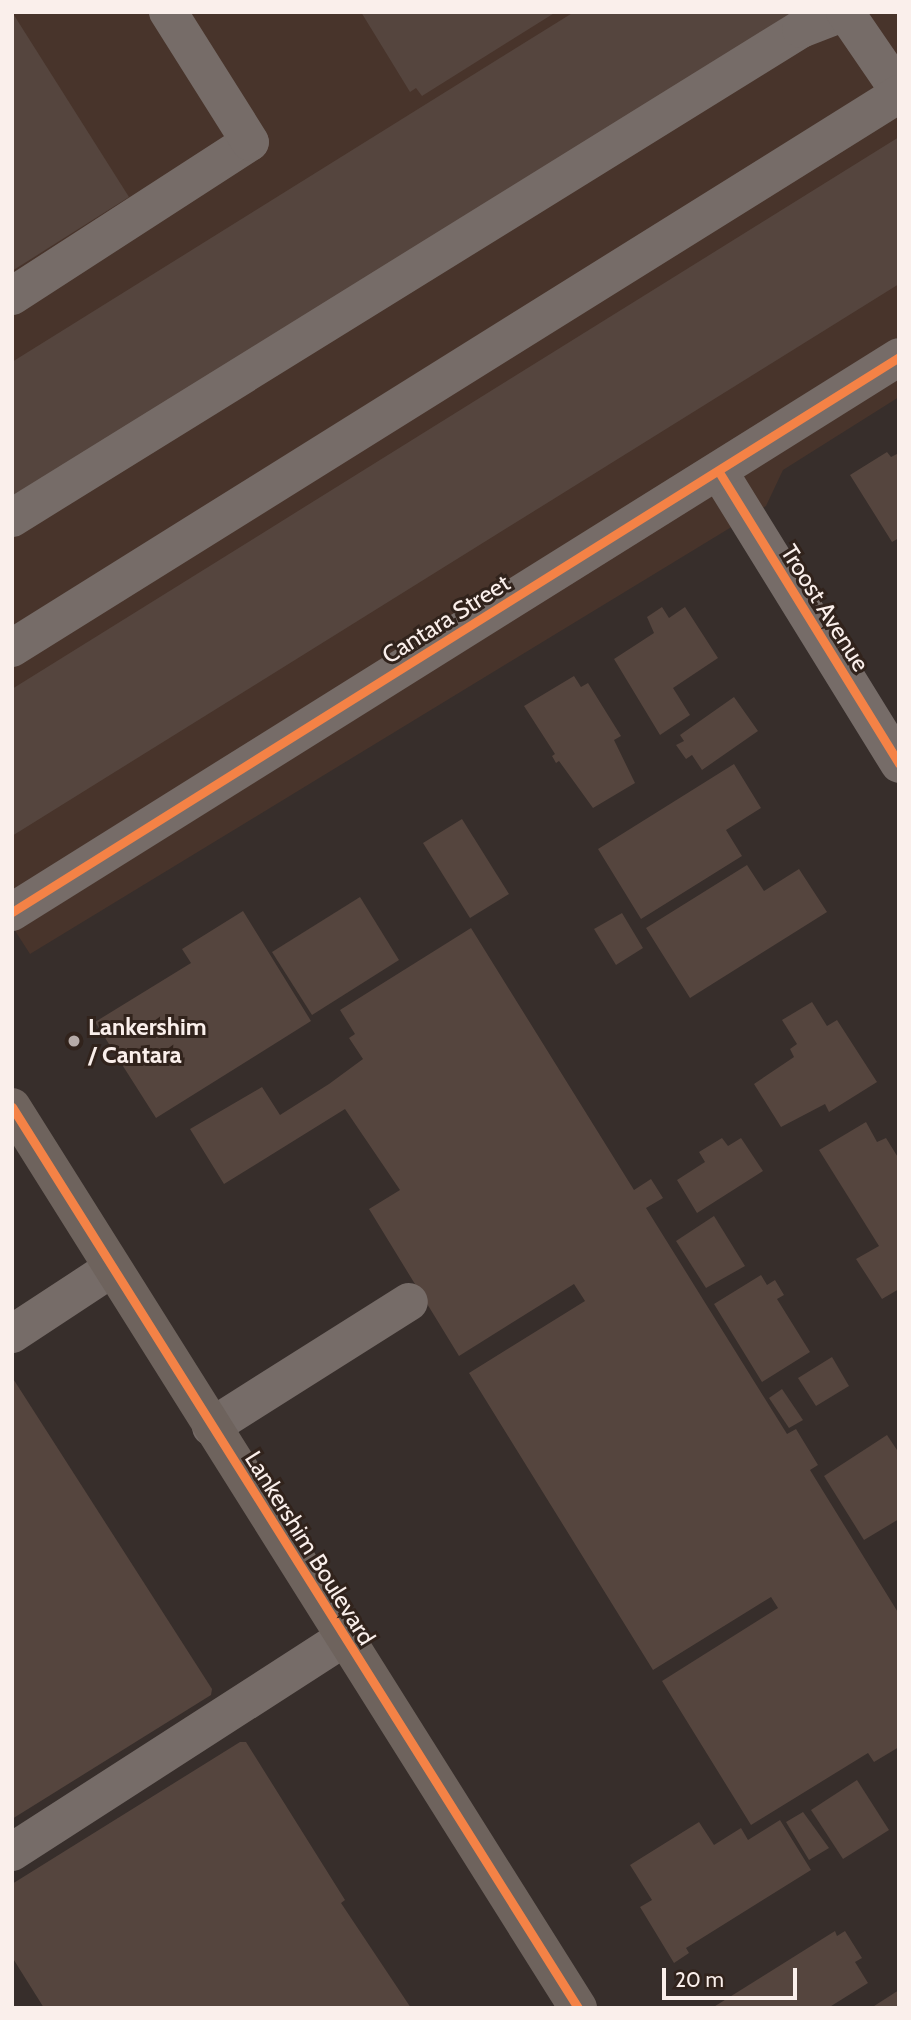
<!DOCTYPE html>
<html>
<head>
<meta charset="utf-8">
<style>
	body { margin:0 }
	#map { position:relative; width:911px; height:2020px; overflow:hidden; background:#372e2b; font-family:Cabin,sans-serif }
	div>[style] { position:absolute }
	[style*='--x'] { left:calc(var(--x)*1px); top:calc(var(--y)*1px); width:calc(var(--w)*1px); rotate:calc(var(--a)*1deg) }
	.built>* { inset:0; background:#48342b }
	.building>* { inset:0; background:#55453e }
	.minor>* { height:38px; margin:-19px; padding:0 19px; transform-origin:19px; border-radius:19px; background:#766c68 }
	.major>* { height:38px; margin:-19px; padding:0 19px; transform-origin:19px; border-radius:19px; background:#6e635d }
	.cycleway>* { height:9px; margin:-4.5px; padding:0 4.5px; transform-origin:4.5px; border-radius:4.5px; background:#f48246 }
	.dots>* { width:19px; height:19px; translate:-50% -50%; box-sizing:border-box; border:4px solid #31231c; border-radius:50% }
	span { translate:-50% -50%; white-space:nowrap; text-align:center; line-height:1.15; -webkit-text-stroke:6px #31231c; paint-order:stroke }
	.street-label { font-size:24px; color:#faefeb }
	.poi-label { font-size:24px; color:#faefeb; font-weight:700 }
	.left { translate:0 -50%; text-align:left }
	.frame { position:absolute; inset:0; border:14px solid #faefeb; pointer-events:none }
	.scale { position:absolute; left:662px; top:1968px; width:135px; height:32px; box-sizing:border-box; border:4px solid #faefeb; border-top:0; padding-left:9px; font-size:21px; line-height:24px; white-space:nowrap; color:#faefeb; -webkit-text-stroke:5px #31231c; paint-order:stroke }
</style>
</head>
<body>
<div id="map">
	<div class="built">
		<div style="clip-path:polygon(12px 12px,899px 12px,899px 397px,783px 470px,766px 506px,30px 954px,12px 926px)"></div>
	</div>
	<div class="building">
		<div style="clip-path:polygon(12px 12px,129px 197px,12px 271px)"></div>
		<div style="clip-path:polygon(361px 12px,556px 12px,422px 96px,416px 88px,410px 92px)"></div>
		<div style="clip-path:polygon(574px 12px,794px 12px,12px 499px,12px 362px)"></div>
		<div style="clip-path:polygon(899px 137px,899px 284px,12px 836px,12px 689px)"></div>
		<div style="clip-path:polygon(887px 452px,891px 457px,899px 453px,899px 538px,892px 542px,850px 475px)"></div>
		<div style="clip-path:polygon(662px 607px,669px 618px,685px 607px,718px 658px,673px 688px,690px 715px,660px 735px,614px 659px,654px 633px,647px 617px)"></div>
		<div style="clip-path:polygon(574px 676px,581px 687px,588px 683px,621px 736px,614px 740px,635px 783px,593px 808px,559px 761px,556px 763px,552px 756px,555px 754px,524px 706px)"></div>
		<div style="clip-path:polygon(734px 697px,758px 731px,702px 770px,692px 755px,686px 759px,676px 745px,684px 741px,680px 735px)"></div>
		<div style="clip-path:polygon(734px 764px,761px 808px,726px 830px,742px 856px,641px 919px,598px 849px)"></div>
		<div style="clip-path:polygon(462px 819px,509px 894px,470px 918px,423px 843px)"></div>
		<div style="clip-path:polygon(747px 865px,764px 891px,799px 869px,827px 912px,690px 998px,646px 928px)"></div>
		<div style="clip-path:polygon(360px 897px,399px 960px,312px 1015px,272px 952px)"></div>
		<div style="clip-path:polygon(243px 911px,311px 1021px,156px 1118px,95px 1022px,191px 963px,182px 949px)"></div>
		<div style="clip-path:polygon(622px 913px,643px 948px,616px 965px,594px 929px)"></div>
		<div style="clip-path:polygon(471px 928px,634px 1190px,651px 1179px,663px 1198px,646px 1208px,787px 1434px,796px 1429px,818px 1465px,810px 1470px,899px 1614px,899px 1747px,874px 1762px,868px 1753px,751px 1825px,662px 1681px,778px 1608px,771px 1597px,653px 1670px,469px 1373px,585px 1301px,574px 1284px,459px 1356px,369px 1209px,400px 1190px,345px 1109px,224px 1184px,190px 1129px,262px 1087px,280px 1115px,329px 1084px,363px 1059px,349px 1038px,355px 1034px,340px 1010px)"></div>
		<div style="clip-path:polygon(812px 1002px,827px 1026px,837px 1020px,877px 1082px,829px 1112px,825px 1104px,781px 1127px,754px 1084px,794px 1057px,790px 1049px,797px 1044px,782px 1020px)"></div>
		<div style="clip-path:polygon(866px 1122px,877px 1142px,886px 1138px,899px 1159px,899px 1289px,882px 1299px,856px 1259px,879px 1246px,819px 1150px)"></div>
		<div style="clip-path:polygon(722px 1138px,728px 1146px,741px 1138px,763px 1171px,697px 1213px,677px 1180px,705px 1162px,699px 1152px)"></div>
		<div style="clip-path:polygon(714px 1216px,745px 1266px,706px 1288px,676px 1241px)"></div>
		<div style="clip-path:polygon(761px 1275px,767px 1285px,775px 1280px,784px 1295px,777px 1299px,810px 1352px,762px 1382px,714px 1304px)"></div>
		<div style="clip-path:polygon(832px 1357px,849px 1386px,816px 1406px,798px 1378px)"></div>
		<div style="clip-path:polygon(12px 1377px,212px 1689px,211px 1695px,12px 1819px)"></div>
		<div style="clip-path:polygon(782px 1389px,803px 1420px,789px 1428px,769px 1398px)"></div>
		<div style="clip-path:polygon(887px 1435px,899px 1453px,899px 1519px,864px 1540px,824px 1476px)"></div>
		<div style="clip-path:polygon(240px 1742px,246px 1742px,345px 1900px,341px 1903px,411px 2008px,44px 2008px,12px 1957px,12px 1884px)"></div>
		<div style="clip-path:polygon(857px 1780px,889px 1830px,843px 1859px,811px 1810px)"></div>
		<div style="clip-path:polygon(803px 1812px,829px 1848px,809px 1860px,786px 1822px)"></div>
		<div style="clip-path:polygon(780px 1820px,811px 1870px,686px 1948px,689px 1953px,674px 1963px,640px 1907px,652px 1900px,630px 1865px,699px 1822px,714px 1845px,741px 1828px,748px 1840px)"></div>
		<div style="clip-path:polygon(835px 1931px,837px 1936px,845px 1931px,862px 1958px,855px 1962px,868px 1983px,828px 2008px,712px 2008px)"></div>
		<div style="clip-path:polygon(899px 1990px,899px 2008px,871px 2008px)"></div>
	</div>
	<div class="minor">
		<div style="--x:12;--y:296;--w:283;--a:-32.9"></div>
		<div style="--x:250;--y:142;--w:154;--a:-122.2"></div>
		<div style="--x:719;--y:472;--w:343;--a:58.3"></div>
		<div style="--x:12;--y:518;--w:928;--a:-31.79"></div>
		<div style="--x:801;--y:29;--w:47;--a:-21.1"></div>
		<div style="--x:845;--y:12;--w:96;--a:55.6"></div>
		<div style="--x:12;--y:648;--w:1046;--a:-31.99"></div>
		<div style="--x:12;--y:912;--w:1046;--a:-32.03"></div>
		<div style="--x:12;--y:1334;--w:118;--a:-33.3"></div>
		<div style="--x:211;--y:1427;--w:234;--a:-32.3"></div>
		<div style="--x:12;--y:1852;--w:395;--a:-32.8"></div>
	</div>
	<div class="major">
		<div style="--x:12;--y:1107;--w:1064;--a:57.86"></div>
	</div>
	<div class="cycleway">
		<div style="--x:719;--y:472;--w:343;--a:58.3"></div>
		<div style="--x:12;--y:912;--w:1046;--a:-32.03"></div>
		<div style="--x:12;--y:1107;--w:1064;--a:57.86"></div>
	</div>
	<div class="dots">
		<div style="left:74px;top:1041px;background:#b6aba8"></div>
	</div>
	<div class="street-label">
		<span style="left:825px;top:608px;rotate:58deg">Troost Avenue</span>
		<span style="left:446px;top:619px;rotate:-32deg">Cantara Street</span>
		<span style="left:310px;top:1548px;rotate:58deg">Lankershim Boulevard</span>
	</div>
	<div class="poi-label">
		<span class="left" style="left:88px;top:1041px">Lankershim<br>/ Cantara</span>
	</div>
	<div class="frame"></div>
	<div class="scale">20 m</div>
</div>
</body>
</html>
